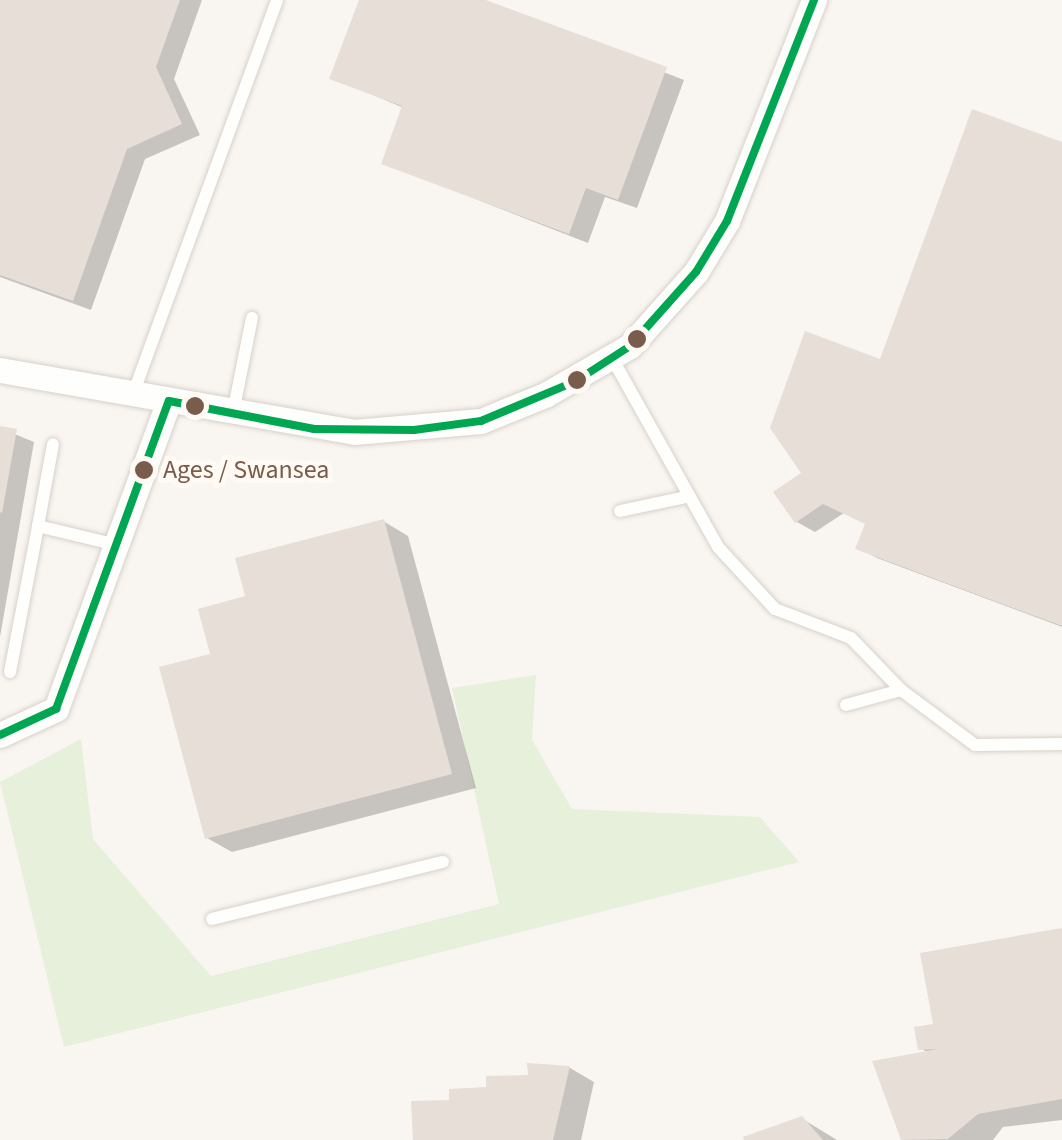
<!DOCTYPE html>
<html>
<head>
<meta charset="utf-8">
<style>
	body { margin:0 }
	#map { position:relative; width:1062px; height:1140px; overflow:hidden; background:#f9f5f0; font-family:"Source Sans 3",sans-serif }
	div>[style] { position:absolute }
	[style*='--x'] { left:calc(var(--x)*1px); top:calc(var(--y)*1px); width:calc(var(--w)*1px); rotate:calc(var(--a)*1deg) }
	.green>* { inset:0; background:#e7f0db }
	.shadow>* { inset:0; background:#0003 }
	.building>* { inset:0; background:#e6ded7 }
	.roads { filter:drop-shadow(0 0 2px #d7d1cb) drop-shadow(0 0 2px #d7d1cb) }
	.lane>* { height:12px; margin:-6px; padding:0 6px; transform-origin:6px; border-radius:6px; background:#fefefd }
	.street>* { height:25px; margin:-12.5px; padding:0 12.5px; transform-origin:12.5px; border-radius:12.5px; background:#fefefd }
	.bus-1>* { height:8px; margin:-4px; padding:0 4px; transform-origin:4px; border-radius:4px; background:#00a651 }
	.dots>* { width:28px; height:28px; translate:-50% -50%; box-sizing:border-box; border:5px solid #fffaf3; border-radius:50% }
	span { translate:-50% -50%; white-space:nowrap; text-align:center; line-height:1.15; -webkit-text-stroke:10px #fffaf3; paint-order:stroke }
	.bus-label { font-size:26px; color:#7a5c4d }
	.left { translate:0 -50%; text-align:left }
</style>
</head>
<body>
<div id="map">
	<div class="green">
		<div style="clip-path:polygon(536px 675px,532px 740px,572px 809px,760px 817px,799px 862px,64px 1047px,0 782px,81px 739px,93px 839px,211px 976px,499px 904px,452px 688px)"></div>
	</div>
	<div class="shadow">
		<div style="clip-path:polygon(0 0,202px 0,174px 79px,200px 135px,145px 159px,91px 310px,0 277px)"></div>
		<div style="clip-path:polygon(361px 0,479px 0,684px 80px,637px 208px,605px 197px,588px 243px,384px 163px,404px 108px,333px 78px)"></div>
		<div style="clip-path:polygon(1062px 145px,1062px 627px,877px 558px,858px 548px,867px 524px,844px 513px,815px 532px,797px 522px,805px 474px,882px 362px)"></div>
		<div style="clip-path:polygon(0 428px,34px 442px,0 637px)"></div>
		<div style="clip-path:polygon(383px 521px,408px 536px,476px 788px,232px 852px,207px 838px,213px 655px)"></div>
		<div style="clip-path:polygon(1062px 931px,1062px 1120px,1003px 1127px,993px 1140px,904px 1140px,875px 1063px,929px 1053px,920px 1048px,936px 1026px)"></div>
		<div style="clip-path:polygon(530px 1065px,570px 1068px,594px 1082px,581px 1140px,415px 1140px,452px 1102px,530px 1077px)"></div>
		<div style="clip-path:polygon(801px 1118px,837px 1140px,747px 1140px)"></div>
	</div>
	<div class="building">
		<div style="clip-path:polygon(0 0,180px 0,156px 67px,182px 124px,127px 149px,73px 301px,0 275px)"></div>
		<div style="clip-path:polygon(359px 0,486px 0,667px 67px,618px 200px,586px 188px,569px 234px,381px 164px,402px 106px,329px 79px)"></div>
		<div style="clip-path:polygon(972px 109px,1062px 142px,1062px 626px,855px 549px,865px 524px,823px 504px,795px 523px,773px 492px,801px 473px,770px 428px,805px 331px,880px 359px)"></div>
		<div style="clip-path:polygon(0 426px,17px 429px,2px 513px,0 512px)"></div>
		<div style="clip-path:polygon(384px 519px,452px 774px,205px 839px,159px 667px,210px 654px,198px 609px,245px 596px,235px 558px)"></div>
		<div style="clip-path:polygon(1062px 928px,1062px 1099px,978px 1114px,948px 1139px,901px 1140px,872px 1061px,938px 1049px,918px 1050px,914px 1027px,933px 1024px,920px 953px)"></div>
		<div style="clip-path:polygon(527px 1063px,570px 1066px,553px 1140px,413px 1140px,411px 1101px,449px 1100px,449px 1089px,486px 1087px,486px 1076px,528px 1075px)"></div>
		<div style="clip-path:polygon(802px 1116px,823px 1140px,744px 1140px,743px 1137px)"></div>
	</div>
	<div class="roads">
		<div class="lane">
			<div style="--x:612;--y:358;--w:217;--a:60.7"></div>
			<div style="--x:718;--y:547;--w:84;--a:47.4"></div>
			<div style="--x:775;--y:609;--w:81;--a:20.9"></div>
			<div style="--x:851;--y:638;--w:72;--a:46.1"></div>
			<div style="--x:901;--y:690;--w:57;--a:164.7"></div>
			<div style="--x:133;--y:394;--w:419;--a:-69.9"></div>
			<div style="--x:233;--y:413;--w:97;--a:-78.7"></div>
			<div style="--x:620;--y:511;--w:67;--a:-12"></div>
			<div style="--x:38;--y:526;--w:83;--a:-79.6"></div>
			<div style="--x:10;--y:672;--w:149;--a:-79.1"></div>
			<div style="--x:38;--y:526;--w:81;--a:13.5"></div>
			<div style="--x:901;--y:690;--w:92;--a:36.6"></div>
			<div style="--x:975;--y:745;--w:87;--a:-0.7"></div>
			<div style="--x:212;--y:919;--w:238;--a:-13.9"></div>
		</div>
		<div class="street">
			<div style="--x:0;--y:370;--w:359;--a:9.9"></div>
			<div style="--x:354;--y:432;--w:127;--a:-5"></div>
			<div style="--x:481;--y:421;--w:69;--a:-22.1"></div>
			<div style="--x:545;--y:395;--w:98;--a:-30"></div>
			<div style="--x:630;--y:346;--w:99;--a:-48.3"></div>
			<div style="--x:696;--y:272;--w:60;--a:-58.7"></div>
			<div style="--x:727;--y:221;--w:238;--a:-68.5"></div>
			<div style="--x:0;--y:735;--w:62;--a:-24.9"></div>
			<div style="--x:56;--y:709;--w:328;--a:-69.9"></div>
		</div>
	</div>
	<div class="bus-1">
		<div style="--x:169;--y:401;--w:148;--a:10.9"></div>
		<div style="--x:314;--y:429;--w:100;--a:0.6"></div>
		<div style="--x:414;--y:430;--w:68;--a:-7.7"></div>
		<div style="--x:481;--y:421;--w:103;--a:-22.8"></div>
		<div style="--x:576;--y:381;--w:64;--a:-32.9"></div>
		<div style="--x:630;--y:346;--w:99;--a:-48.3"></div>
		<div style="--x:696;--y:272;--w:60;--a:-58.7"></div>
		<div style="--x:727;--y:221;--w:238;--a:-68.5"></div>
		<div style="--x:0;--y:735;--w:62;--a:-24.9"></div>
		<div style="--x:56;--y:709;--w:328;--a:-69.9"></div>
	</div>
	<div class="dots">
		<div style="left:637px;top:339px;background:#7a5c4d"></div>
		<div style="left:577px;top:380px;background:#7a5c4d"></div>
		<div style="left:195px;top:406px;background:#7a5c4d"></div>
		<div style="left:144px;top:470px;background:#7a5c4d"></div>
	</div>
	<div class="bus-label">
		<span class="left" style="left:163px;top:470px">Ages / Swansea</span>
	</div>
</div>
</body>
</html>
